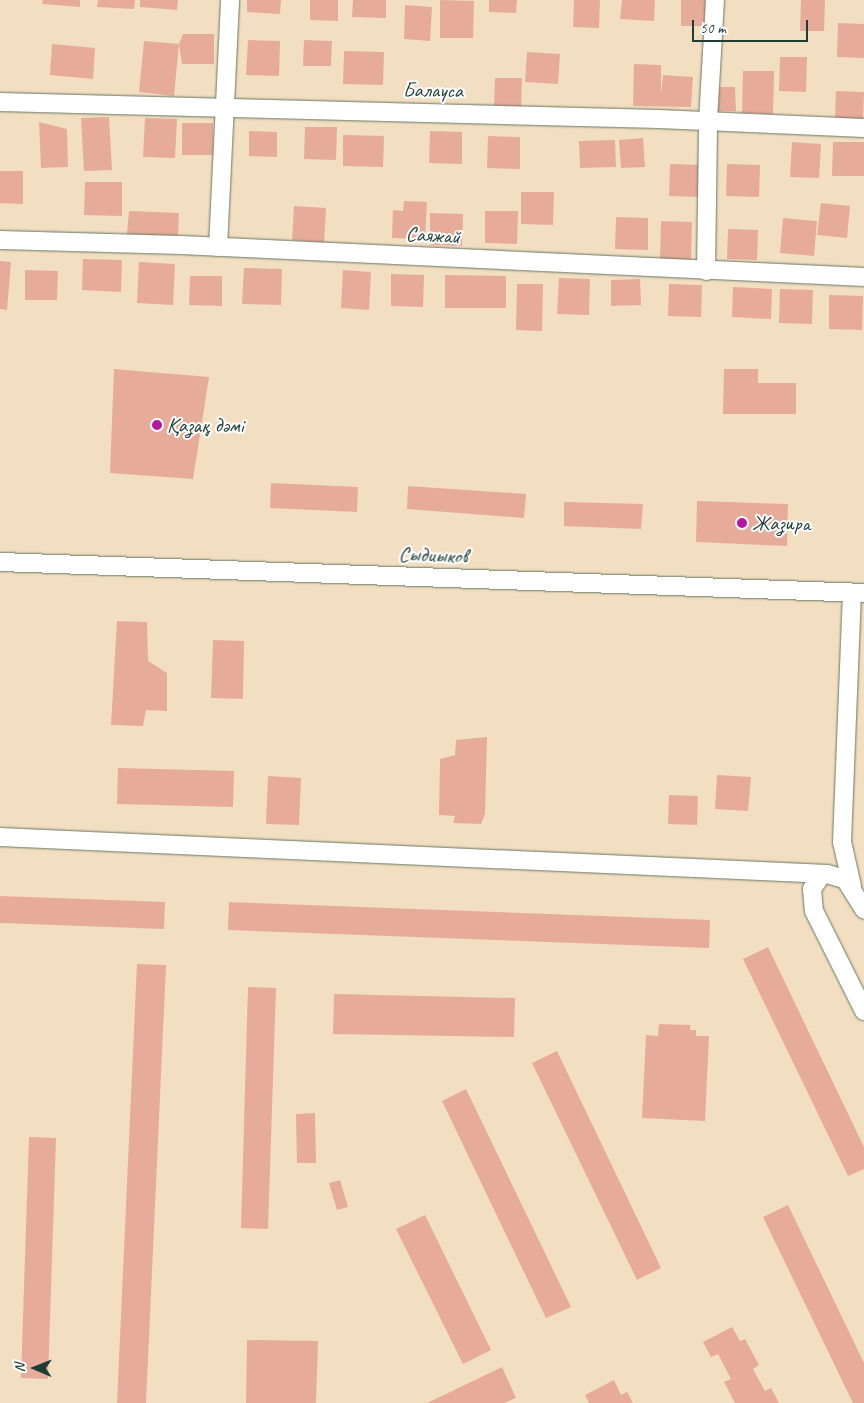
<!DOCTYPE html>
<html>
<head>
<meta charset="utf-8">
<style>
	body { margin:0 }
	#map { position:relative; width:864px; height:1403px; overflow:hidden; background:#f2dfc1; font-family:Caveat,sans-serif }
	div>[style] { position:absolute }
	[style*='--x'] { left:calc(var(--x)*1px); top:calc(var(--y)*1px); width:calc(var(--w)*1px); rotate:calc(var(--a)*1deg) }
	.building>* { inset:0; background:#e7ab9a }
	.roads { filter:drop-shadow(0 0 1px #697665) drop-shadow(0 0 1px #697665) }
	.minor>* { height:18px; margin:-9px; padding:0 9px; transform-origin:9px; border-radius:9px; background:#fff }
	.dots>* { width:14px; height:14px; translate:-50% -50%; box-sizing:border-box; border:2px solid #fff; border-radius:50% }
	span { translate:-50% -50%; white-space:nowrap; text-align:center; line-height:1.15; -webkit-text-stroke:4px #fff; paint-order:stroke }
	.street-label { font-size:21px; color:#1f3d34 }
	.poi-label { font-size:21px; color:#1f3d34 }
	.left { translate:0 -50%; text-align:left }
	.north { position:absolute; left:10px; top:1343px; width:50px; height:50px; -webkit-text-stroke:4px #fff; paint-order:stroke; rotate:271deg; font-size:14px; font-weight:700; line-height:20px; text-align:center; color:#1f3d34 }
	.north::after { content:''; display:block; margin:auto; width:18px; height:22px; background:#1f3d34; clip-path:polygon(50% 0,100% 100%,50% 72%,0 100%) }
	.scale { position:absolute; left:692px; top:20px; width:116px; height:22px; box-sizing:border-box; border:2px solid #1f3d34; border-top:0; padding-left:6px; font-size:15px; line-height:18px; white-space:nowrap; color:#1f3d34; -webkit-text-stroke:4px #fff; paint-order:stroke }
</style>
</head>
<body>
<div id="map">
	<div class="building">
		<div style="clip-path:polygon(43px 0,80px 0,80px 7px,42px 4px)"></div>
		<div style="clip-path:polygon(98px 0,135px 0,134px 9px,97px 7px)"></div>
		<div style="clip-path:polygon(140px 0,178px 0,177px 10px,140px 7px)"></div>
		<div style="clip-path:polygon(247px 0,281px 0,280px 14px,247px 12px)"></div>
		<div style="clip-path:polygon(310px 0,338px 0,338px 21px,310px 20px)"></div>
		<div style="clip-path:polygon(353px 0,386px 0,386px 18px,352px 17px)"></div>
		<div style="clip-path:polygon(440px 0,474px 1px,473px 38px,440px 38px)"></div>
		<div style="clip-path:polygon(489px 0,517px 0,516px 13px,489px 12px)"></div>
		<div style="clip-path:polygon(574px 0,600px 0,599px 28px,573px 27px)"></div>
		<div style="clip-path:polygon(622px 0,655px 0,654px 21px,620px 19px)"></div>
		<div style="clip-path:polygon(681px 0,705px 0,705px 26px,681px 26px)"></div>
		<div style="clip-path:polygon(801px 0,825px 0,824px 31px,800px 31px)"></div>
		<div style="clip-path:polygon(405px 5px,432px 7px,430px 41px,404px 39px)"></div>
		<div style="clip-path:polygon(838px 23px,864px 24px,864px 58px,837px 57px)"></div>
		<div style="clip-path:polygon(183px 34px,214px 34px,214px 64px,182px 64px,179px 44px)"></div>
		<div style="clip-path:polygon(248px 40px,280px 41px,279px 76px,246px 75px)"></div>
		<div style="clip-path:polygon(304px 40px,332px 41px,331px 66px,303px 66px)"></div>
		<div style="clip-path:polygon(144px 41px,179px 44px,174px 96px,139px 92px)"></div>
		<div style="clip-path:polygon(52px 44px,95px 48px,93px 79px,50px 75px)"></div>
		<div style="clip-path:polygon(344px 51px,384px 52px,383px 85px,343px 84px)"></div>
		<div style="clip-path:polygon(527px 52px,560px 54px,558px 84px,525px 82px)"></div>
		<div style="clip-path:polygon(780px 57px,807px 57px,806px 92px,779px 91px)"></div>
		<div style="clip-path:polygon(634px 64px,661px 65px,661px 94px,663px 75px,693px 77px,691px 107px,633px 106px)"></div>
		<div style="clip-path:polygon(743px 71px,774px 71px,773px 114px,742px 113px)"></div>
		<div style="clip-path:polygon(495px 78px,522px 78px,521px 109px,494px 108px)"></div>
		<div style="clip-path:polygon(714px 87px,735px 87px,736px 111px,714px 111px)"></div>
		<div style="clip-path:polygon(836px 91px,864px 92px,863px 120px,835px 119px)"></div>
		<div style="clip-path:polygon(109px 117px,112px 170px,84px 171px,81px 118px)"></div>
		<div style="clip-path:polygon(145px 118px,177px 119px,175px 158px,143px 157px)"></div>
		<div style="clip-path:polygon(39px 122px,67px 129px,68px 167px,41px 168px)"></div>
		<div style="clip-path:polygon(182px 123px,213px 123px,213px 155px,182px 155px)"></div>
		<div style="clip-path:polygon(305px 127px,337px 127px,336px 160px,304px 159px)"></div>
		<div style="clip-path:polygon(249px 131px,277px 132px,277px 157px,249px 156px)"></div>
		<div style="clip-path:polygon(430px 131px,462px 132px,462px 164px,429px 163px)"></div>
		<div style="clip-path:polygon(343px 135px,384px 136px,383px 167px,343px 166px)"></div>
		<div style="clip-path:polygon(488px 136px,520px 137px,520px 169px,487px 168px)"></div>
		<div style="clip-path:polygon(643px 138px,645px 167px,621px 168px,619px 140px)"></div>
		<div style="clip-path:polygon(615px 140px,616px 167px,580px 168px,579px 141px)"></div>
		<div style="clip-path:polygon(792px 142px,821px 144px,819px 178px,790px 177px)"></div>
		<div style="clip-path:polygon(833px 142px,864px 142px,864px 176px,832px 176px)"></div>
		<div style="clip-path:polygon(670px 164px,702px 165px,701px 197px,669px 196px)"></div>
		<div style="clip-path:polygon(727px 164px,760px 165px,759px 197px,726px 196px)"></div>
		<div style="clip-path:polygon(0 171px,23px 171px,23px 204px,0 203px)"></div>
		<div style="clip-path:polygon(85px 182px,122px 182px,122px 216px,84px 215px)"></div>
		<div style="clip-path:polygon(521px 192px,554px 192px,553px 225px,521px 224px)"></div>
		<div style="clip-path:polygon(404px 201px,427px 202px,425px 239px,392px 238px,393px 210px,403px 211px)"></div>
		<div style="clip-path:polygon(821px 203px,850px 206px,847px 238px,817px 235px)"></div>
		<div style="clip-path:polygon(294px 206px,326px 208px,324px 243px,292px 240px)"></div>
		<div style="clip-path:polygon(129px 211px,179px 213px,178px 238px,127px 235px)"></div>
		<div style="clip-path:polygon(485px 211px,518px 211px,517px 244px,485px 243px)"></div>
		<div style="clip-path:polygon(430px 213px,463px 214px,462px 246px,430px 245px)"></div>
		<div style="clip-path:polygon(616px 217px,648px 218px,648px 250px,615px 249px)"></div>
		<div style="clip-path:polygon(783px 218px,817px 221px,814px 256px,780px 253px)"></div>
		<div style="clip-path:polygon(661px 221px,692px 222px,691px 260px,660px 259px)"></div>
		<div style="clip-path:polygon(728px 229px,758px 230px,757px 260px,727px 259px)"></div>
		<div style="clip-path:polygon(83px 259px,122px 260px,121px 292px,82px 290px)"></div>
		<div style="clip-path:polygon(0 261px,11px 262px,7px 310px,0 309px)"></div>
		<div style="clip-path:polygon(139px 262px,175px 264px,173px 305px,137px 303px)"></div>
		<div style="clip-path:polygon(244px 268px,282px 269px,281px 305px,242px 304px)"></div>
		<div style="clip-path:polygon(25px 270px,58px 271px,57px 300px,25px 300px)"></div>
		<div style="clip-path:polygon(343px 270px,371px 272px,369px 310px,341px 308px)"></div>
		<div style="clip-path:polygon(391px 274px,424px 275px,423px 307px,391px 306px)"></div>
		<div style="clip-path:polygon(445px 275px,506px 276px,506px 308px,445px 308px)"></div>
		<div style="clip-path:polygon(190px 276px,222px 276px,222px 306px,189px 305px)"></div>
		<div style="clip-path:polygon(559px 278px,590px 279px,589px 315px,557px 314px)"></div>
		<div style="clip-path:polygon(640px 279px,641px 305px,611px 306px,611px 280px)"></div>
		<div style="clip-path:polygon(517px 284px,543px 284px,542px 331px,516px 330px)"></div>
		<div style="clip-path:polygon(669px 284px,702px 285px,701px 317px,668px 316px)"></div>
		<div style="clip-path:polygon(733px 287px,772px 289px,771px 319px,732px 317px)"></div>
		<div style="clip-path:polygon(780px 289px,813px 290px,812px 324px,779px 323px)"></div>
		<div style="clip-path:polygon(829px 295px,863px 296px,862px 330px,829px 329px)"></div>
		<div style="clip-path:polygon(114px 369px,209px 377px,193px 479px,110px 473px)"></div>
		<div style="clip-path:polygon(724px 369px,758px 369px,758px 383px,796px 383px,796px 414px,723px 414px)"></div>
		<div style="clip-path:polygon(271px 483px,358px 487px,357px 512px,270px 508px)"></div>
		<div style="clip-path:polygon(408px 486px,526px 494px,524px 518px,407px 509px)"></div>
		<div style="clip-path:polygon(697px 501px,788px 504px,787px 546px,696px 542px)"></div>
		<div style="clip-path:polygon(564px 502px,643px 504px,641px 529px,564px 526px)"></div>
		<div style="clip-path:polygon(117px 621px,147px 622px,148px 661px,167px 673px,167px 711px,146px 710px,143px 726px,111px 725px)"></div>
		<div style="clip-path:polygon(213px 640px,244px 641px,243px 699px,211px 698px)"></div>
		<div style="clip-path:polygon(487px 737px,485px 814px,481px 824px,453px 823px,455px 816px,439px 815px,440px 759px,455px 755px,456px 740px)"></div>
		<div style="clip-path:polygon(118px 768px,234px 771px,233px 807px,117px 804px)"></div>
		<div style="clip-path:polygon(717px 775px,751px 777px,748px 811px,715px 809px)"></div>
		<div style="clip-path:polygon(268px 776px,301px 778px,299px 825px,266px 824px)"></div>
		<div style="clip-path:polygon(669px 795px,698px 796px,697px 825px,668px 824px)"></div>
		<div style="clip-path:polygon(0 896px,165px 902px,164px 929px,0 923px)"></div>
		<div style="clip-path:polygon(229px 902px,710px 920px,709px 948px,228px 930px)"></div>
		<div style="clip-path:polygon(768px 947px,864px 1147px,864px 1169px,848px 1176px,743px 959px)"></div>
		<div style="clip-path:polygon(137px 964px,166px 965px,146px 1403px,117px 1403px)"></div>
		<div style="clip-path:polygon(248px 987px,276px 988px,268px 1229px,241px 1228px)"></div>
		<div style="clip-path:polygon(334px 994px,515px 998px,514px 1037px,333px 1034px)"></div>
		<div style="clip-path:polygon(659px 1024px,690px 1025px,690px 1030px,696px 1030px,696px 1036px,709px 1036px,705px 1121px,642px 1118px,646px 1035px,658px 1036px)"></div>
		<div style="clip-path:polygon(557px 1051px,661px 1268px,637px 1280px,532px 1063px)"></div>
		<div style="clip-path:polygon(466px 1089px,571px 1307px,546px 1318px,442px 1101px)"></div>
		<div style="clip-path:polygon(315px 1113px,316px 1163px,297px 1163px,296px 1114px)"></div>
		<div style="clip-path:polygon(29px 1137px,56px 1138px,48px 1379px,21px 1378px)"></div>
		<div style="clip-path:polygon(340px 1180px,348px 1207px,337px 1210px,329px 1183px)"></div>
		<div style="clip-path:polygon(788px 1205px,864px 1363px,864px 1403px,853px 1403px,763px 1217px)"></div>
		<div style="clip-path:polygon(425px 1215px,491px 1350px,463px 1364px,396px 1229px)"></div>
		<div style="clip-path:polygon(732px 1327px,740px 1341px,745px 1339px,759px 1365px,753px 1369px,765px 1391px,771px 1388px,779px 1403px,735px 1403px,724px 1382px,731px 1379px,718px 1354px,711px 1357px,703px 1342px)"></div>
		<div style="clip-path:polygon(247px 1340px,318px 1341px,316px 1403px,246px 1403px)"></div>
		<div style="clip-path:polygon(502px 1367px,516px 1398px,504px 1403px,427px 1403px)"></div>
		<div style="clip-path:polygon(614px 1380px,621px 1395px,627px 1392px,633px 1403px,589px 1403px,585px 1395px)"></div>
	</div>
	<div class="roads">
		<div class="minor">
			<div style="--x:0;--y:102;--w:659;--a:1.48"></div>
			<div style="--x:659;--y:119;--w:205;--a:2.5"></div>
			<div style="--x:0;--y:240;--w:181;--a:1.6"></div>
			<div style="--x:181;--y:245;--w:684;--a:2.68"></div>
			<div style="--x:218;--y:247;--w:247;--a:-87.2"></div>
			<div style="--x:706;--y:271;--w:150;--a:-89.2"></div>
			<div style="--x:708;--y:121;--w:121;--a:-86.7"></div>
			<div style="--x:0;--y:562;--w:865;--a:2.05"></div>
			<div style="--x:0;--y:837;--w:828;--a:2.56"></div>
			<div style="--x:827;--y:874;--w:19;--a:16"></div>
			<div style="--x:845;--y:879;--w:36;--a:58"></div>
			<div style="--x:821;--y:876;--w:16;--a:125"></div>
			<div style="--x:812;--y:889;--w:22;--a:85"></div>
			<div style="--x:814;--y:911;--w:112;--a:63.4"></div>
			<div style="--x:852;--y:886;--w:45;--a:-102.8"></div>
			<div style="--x:842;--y:842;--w:249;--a:-87.7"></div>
		</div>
	</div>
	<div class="dots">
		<div style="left:157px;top:425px;background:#b5179e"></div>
		<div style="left:742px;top:523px;background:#b5179e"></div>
	</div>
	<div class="street-label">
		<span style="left:433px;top:90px;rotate:1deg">Балауса</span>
		<span style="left:433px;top:235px;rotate:3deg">Саяжай</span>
		<span style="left:433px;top:555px;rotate:2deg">Сыдиыков</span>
	</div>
	<div class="poi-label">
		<span class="left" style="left:167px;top:425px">Қазақ дәмі</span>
		<span class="left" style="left:752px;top:523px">Жазира</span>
	</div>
	<div class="north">N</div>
	<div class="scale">50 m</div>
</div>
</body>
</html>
